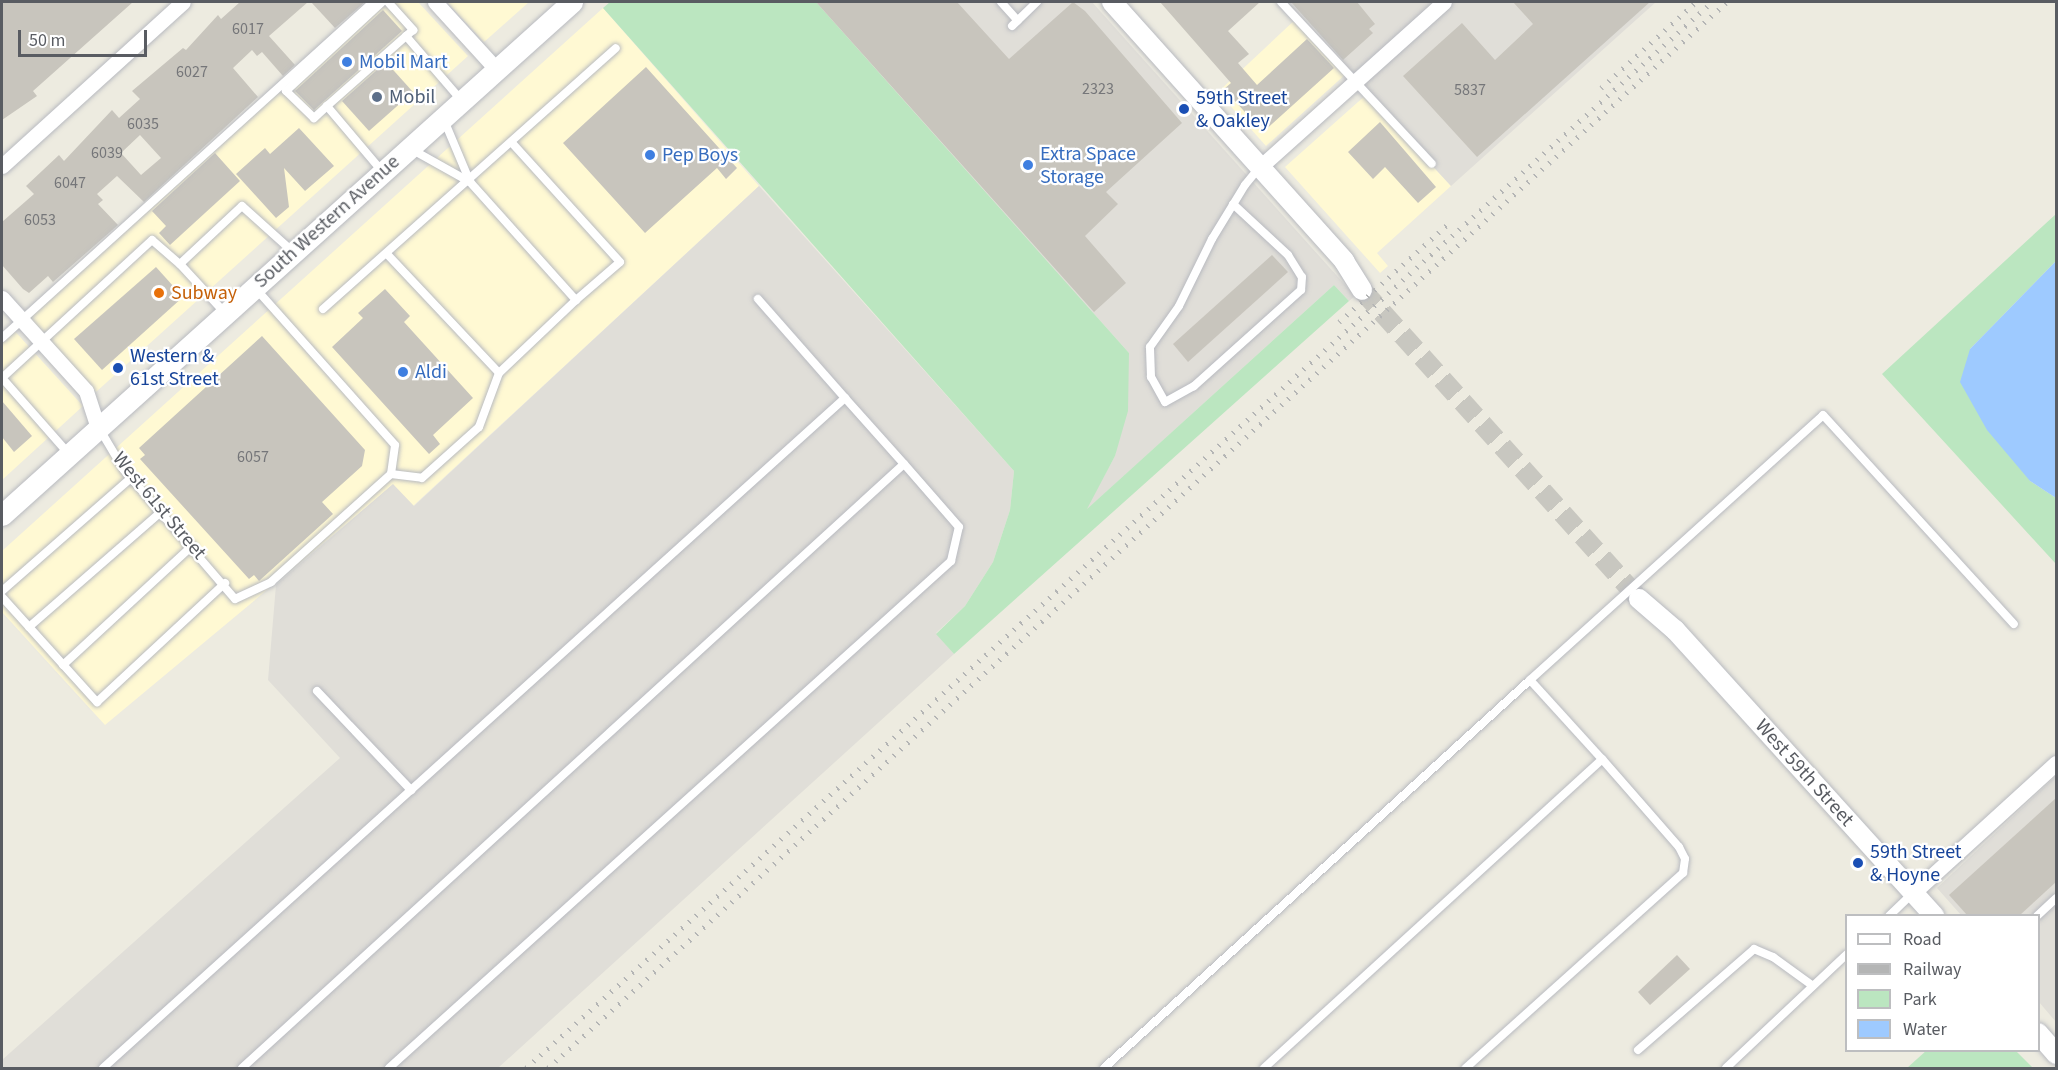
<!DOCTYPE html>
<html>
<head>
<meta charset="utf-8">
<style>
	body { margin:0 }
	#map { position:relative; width:2058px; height:1070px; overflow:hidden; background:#edebe0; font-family:"Source Sans 3",sans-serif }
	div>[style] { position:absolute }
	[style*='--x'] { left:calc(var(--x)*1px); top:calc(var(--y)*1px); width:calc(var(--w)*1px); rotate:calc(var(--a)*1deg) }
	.commercial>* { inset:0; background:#fff9d3 }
	.industrial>* { inset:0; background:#e0ded8 }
	.green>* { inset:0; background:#bbe6c0 }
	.water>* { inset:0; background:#9ecaff }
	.building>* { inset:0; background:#c8c5bd }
	.tertiary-tunnel>* { height:20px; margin-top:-10px; transform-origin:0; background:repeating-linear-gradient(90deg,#c8c7c0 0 20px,transparent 0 30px) }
	.roads { filter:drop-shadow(0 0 2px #b8bac0) drop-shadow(0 0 2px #b8bac0) }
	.service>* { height:8px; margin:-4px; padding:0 4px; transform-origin:4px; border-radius:4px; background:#fff }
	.minor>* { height:15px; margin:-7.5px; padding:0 7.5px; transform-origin:7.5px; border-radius:7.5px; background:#fff }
	.tertiary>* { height:20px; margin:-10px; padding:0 10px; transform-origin:10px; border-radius:10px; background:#fff }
	.secondary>* { height:21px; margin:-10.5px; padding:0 10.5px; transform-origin:10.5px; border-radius:10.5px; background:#fff }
	.rail>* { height:4.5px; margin-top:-2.25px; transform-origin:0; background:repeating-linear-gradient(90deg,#b4b5b5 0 1.5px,transparent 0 9.5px) }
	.dots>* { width:16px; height:16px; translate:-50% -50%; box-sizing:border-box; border:3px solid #fff; border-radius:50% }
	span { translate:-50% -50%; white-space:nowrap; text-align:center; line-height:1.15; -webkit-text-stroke:4.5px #fff; paint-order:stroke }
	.number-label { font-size:16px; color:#757679 }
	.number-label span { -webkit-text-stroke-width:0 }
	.shop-label { font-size:20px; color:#366cbe }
	.left { translate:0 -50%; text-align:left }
	.service-label { font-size:20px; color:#4e5e75 }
	.transit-label { font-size:20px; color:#164399 }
	.street-label { font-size:20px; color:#595c62 }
	.food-label { font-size:20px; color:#c56008 }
	.frame { position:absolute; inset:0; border:3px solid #595c62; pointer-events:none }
	.legend { position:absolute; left:1845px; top:914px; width:195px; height:138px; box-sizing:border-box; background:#fff; border:2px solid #bdbec0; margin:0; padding:8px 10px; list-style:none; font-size:18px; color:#595c62 }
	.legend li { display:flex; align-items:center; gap:12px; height:30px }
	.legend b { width:30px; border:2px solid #bdbec0 }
	.scale { position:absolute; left:18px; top:30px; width:129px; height:27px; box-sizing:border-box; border:3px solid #595c62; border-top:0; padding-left:8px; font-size:18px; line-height:21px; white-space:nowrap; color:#595c62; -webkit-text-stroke:4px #fff; paint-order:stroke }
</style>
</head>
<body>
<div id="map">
	<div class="commercial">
		<div style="clip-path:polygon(373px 2px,418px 2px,468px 56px,96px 392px,27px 315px)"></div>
		<div style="clip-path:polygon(447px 2px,529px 2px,484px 42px)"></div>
		<div style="clip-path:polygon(603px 8px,759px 186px,413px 506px,393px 485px,105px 725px,2px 612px,2px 551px)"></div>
		<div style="clip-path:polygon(1297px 18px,1347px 73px,1266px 146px,1218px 92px)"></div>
		<div style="clip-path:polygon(1367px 94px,1451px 186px,1377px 253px,1388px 266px,1380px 273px,1285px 167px)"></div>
		<div style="clip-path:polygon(12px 328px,83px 406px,2px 480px,2px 338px)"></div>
	</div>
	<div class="industrial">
		<div style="clip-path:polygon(816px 2px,1092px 2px,1355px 296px,1349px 301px,1334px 285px,1085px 511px,1115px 456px,1129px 353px)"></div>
		<div style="clip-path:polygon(1281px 2px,1656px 2px,1451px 186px)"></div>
		<div style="clip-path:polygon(759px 186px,1014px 471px,1010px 510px,993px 562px,965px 606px,936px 633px,954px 654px,498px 1068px,2px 1068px,2px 1060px,340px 758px,268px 680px,276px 585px,393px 484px,414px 506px)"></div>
		<div style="clip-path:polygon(2056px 776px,2056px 1022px,2039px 1002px,2038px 916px,1961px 915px,1937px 888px)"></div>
	</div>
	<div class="green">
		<div style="clip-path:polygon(610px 2px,816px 2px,1129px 353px,1128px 411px,1115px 456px,1087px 509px,1334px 285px,1349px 301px,954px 654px,936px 634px,965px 606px,993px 562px,1010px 510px,1014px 471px,603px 8px)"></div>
		<div style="clip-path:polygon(2056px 214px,2056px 261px,1970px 349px,2030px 481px,2056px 498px,2056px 564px,1882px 374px)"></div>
		<div style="clip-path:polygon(1927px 1050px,2016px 1051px,2033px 1068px,1907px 1068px)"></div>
	</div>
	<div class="water">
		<div style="clip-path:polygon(2056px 261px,2056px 498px,2030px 481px,1987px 430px,1960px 382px,1970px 349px)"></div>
	</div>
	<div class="building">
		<div style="clip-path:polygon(2px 2px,133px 2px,33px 91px,37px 96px,2px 120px)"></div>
		<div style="clip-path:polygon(evenodd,240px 2px,308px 2px,269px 36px,295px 65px,283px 76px,262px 52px,257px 56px,252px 50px,233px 68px,258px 97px,144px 202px,117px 176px,97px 194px,103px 200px,98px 204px,118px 225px,53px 282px,48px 276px,29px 293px,23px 289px,2px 265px,2px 222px,34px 194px,26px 186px,59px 155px,64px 161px,112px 110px,119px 118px,140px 99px,132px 91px,183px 48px,186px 50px,218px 15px,221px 19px,240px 2px,140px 135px,161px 158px,141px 175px,121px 153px,140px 135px)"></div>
		<div style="clip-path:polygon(311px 2px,365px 2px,335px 28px)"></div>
		<div style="clip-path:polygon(816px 2px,957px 2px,1009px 59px,1073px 2px,1085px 11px,1182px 123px,1106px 192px,1118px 204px,1085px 236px,1126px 283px,1094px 312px)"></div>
		<div style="clip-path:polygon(1160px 2px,1260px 2px,1228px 31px,1249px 54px,1238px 63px,1257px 85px,1307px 39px,1334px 68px,1263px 132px,1224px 89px,1231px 83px)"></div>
		<div style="clip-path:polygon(1291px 2px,1357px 2px,1375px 24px,1369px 29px,1373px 33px,1343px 60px)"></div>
		<div style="clip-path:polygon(1513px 2px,1650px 2px,1477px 157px,1403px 76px,1462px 23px,1495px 60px,1533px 24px)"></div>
		<div style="clip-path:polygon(383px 10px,402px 31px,314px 110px,295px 91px)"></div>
		<div style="clip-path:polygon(386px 62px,413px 92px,369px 131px,342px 101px)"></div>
		<div style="clip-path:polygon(646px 67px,737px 168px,726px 179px,717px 168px,645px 233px,563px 143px)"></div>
		<div style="clip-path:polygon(1380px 122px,1436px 187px,1418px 203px,1385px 167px,1373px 179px,1348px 152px)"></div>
		<div style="clip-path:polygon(299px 128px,334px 166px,305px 191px,284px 168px,289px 207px,276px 218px,236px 174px,265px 148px,270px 154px)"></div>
		<div style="clip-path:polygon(215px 153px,240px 181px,170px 245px,159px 233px,166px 226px,152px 211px)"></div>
		<div style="clip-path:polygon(1272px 255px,1288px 272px,1188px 362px,1173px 344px)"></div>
		<div style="clip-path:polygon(156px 267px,183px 297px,102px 370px,74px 339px)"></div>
		<div style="clip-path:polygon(385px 289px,410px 316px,404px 322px,473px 398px,433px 435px,440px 444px,429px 454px,332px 347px,363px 318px,358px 313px)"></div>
		<div style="clip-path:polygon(262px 336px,365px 450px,362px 466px,322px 502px,333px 514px,259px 581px,254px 575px,249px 579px,140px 459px,145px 455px,139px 448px)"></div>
		<div style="clip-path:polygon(2px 401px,32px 436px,14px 452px,2px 437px)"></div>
		<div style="clip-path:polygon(2056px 798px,2056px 882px,2020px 915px,1967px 915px,1949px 895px)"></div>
		<div style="clip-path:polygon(1677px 955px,1690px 969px,1650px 1005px,1638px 992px)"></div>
	</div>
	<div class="tertiary-tunnel">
		<div style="--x:1362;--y:290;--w:415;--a:48.1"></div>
	</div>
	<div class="roads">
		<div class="service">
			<div style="--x:388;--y:2;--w:38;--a:48"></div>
			<div style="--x:413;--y:30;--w:9;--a:139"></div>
			<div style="--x:1001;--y:2;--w:25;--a:48"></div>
			<div style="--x:1281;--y:2;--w:221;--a:47"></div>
			<div style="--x:1012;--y:26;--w:35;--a:-44"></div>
			<div style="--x:327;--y:106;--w:18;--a:137"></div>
			<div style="--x:314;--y:118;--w:39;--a:-136"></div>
			<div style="--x:286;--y:91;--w:131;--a:-42.8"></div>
			<div style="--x:444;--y:120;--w:67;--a:67.2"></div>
			<div style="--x:411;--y:149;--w:68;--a:29.2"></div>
			<div style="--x:470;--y:182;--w:159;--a:48.1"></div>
			<div style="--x:576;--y:300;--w:58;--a:-40.8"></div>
			<div style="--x:620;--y:262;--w:161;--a:-132.2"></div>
			<div style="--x:381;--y:170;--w:84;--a:-130.2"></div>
			<div style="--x:327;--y:106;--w:106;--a:-41.5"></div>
			<div style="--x:406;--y:36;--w:84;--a:49.3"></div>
			<div style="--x:1233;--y:204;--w:75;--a:42.8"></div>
			<div style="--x:1288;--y:255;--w:26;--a:58"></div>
			<div style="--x:1302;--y:277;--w:13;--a:94"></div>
			<div style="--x:1301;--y:290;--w:144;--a:138.1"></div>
			<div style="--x:1194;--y:386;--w:33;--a:151"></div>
			<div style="--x:1165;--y:402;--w:29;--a:-119"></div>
			<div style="--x:1151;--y:377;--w:30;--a:-92"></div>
			<div style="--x:1150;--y:347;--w:50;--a:-54.7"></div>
			<div style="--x:1179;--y:306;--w:75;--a:-63.8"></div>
			<div style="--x:1212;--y:239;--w:63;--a:-58.6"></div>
			<div style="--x:1245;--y:185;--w:22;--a:-51"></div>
			<div style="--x:387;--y:254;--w:163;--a:46.7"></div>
			<div style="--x:323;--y:309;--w:392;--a:-41.7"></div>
			<div style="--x:225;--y:313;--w:67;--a:-132.6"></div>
			<div style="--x:180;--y:264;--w:85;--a:-43.1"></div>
			<div style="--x:242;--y:206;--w:67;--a:42"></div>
			<div style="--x:2;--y:338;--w:501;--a:-42.17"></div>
			<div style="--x:99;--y:428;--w:49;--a:59.2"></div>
			<div style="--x:124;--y:470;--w:170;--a:49.3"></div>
			<div style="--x:235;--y:599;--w:40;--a:-25"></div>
			<div style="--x:271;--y:582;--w:161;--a:-42"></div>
			<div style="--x:391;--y:474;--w:29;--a:-82"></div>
			<div style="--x:395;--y:445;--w:210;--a:-131.7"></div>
			<div style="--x:68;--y:453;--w:100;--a:-131.3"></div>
			<div style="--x:2;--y:378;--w:204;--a:-42.6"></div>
			<div style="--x:152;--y:240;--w:37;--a:41"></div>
			<div style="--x:391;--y:474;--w:31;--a:7"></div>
			<div style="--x:422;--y:478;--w:76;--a:-41.8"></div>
			<div style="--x:479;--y:427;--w:58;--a:-69.7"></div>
			<div style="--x:499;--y:373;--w:106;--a:-43.5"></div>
			<div style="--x:2;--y:591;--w:171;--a:-41.2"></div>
			<div style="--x:2;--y:597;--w:142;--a:47.9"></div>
			<div style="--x:97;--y:702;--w:175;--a:-42.9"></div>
			<div style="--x:29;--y:627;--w:175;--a:-41.1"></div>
			<div style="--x:63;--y:665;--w:176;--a:-42.7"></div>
			<div style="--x:1530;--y:680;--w:395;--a:-42.1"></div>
			<div style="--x:1823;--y:415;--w:283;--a:47.6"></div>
			<div style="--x:317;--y:691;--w:137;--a:46.5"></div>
			<div style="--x:1889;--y:916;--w:32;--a:-44"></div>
			<div style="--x:2037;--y:916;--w:26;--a:-43"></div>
			<div style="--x:1638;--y:1050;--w:154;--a:-41"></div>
			<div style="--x:1754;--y:949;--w:21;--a:23"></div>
			<div style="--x:1773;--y:957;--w:49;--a:35.9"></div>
			<div style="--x:103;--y:1068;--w:1000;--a:-42.08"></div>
			<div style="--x:845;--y:398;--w:132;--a:-131.3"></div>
			<div style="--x:242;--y:1068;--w:896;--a:-42.38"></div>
			<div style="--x:904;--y:464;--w:89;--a:-131.8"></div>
			<div style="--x:389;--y:1068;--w:757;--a:-42.05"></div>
			<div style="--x:951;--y:561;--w:35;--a:-77"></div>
			<div style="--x:959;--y:527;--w:84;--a:-131.1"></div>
			<div style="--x:1104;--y:1068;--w:576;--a:-42.33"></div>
			<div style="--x:1530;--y:680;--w:107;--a:47.7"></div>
			<div style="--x:1264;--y:1068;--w:458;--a:-42.4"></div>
			<div style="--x:1602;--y:759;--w:117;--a:48.8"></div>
			<div style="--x:1679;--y:847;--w:13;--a:63"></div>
			<div style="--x:1685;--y:859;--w:14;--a:98"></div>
			<div style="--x:1683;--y:873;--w:292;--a:138.1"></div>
			<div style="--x:1726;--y:1068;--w:165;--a:-43.3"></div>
		</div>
		<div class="minor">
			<div style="--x:435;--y:2;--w:92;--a:47.6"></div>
			<div style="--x:2;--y:166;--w:244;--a:-42.2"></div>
			<div style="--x:1260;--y:167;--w:247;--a:-41.9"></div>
			<div style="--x:2;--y:298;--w:125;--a:47.9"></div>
			<div style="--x:86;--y:391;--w:38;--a:72"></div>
			<div style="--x:1913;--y:893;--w:193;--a:-42.3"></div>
		</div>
		<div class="tertiary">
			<div style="--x:1112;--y:2;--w:348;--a:48.1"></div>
			<div style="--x:1344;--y:261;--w:34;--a:58"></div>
			<div style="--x:1639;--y:599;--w:48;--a:40.7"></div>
			<div style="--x:1675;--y:630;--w:386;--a:47.8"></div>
			<div style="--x:2038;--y:1033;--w:28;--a:49"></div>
		</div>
		<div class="secondary">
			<div style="--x:2;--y:515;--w:767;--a:-41.99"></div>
		</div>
	</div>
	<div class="rail">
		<div style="--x:1601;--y:88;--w:128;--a:-42.2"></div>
		<div style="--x:1339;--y:322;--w:147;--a:-42"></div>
		<div style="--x:526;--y:1068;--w:1595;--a:-41.95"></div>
		<div style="--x:548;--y:1068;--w:1589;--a:-42.12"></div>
	</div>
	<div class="dots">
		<div style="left:347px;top:62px;background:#3f7fe0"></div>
		<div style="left:377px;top:97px;background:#5c6f8a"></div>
		<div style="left:1184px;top:109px;background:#1a4fb4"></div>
		<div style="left:650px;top:155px;background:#3f7fe0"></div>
		<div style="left:1028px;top:165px;background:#3f7fe0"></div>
		<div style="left:159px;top:293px;background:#e8710a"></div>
		<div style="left:118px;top:368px;background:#1a4fb4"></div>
		<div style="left:403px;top:372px;background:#3f7fe0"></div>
		<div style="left:1858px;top:863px;background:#1a4fb4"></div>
	</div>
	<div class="number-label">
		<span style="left:248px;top:29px">6017</span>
		<span style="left:192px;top:72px">6027</span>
		<span style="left:1098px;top:89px">2323</span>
		<span style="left:1470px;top:90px">5837</span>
		<span style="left:143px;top:124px">6035</span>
		<span style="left:107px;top:153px">6039</span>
		<span style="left:70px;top:183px">6047</span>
		<span style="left:40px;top:220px">6053</span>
		<span style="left:253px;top:457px">6057</span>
	</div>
	<div class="shop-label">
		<span class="left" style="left:359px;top:62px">Mobil Mart</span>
		<span class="left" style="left:1040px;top:166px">Extra Space<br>Storage</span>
		<span class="left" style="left:662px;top:155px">Pep Boys</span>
		<span class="left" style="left:415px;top:372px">Aldi</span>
	</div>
	<div class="service-label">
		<span class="left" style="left:389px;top:97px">Mobil</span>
	</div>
	<div class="transit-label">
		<span class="left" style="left:1196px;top:110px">59th Street<br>&amp; Oakley</span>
		<span class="left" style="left:130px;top:368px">Western &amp;<br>61st Street</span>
		<span class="left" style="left:1870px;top:864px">59th Street<br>&amp; Hoyne</span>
	</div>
	<div class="street-label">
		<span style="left:327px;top:222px;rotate:-42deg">South Western Avenue</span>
		<span style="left:159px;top:506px;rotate:50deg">West 61st Street</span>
		<span style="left:1804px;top:773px;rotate:48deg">West 59th Street</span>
	</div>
	<div class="food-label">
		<span class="left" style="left:171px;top:293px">Subway</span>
	</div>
	<div class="frame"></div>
	<ul class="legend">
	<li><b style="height:8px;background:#fff"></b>Road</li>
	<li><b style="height:8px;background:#b4b5b5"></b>Railway</li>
	<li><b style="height:16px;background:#bbe6c0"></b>Park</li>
	<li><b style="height:16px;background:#9ecaff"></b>Water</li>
	</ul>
	<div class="scale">50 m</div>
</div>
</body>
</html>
